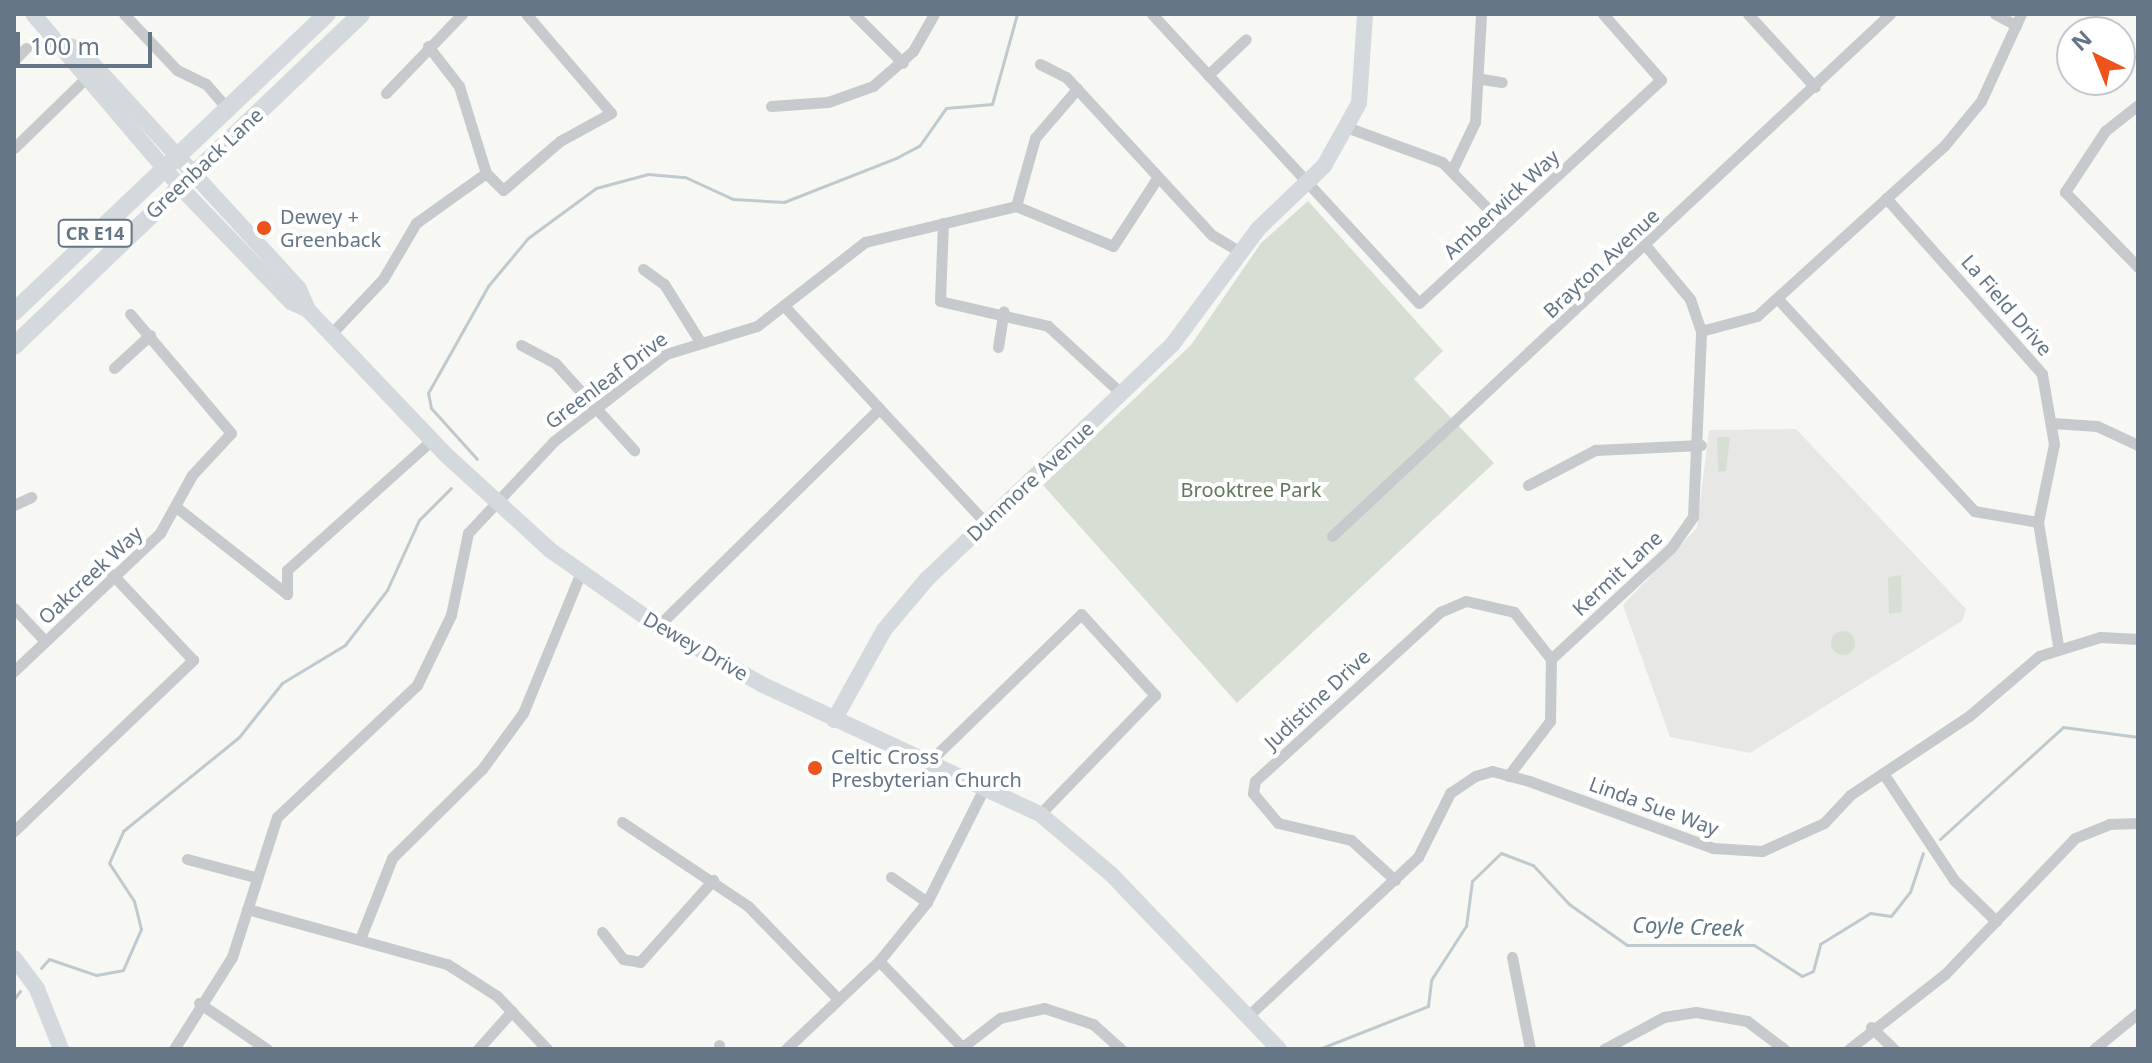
<!DOCTYPE html>
<html>
<head>
<meta charset="utf-8">
<style>
	body { margin:0 }
	#map { position:relative; width:2152px; height:1063px; overflow:hidden; background:#f7f7f3; font-family:"Noto Sans",sans-serif }
	div>[style] { position:absolute }
	[style*='--x'] { left:calc(var(--x)*1px); top:calc(var(--y)*1px); width:calc(var(--w)*1px); rotate:calc(var(--a)*1deg) }
	.built>* { inset:0; background:#e7e8e6 }
	.green>* { inset:0; background:#d7dfd4 }
	.round { border-radius:50% }
	.stream>* { height:3px; margin:-1.5px; padding:0 1.5px; transform-origin:1.5px; border-radius:1.5px; background:#bfcacf }
	.street>* { height:11px; margin:-5.5px; padding:0 5.5px; transform-origin:5.5px; border-radius:5.5px; background:#c6cacd }
	.secondary>* { height:16px; margin:-8px; padding:0 8px; transform-origin:8px; border-radius:8px; background:#d4d9dd }
	.primary>* { height:18px; margin:-9px; padding:0 9px; transform-origin:9px; border-radius:9px; background:#d4d9dd }
	.dots>* { width:22px; height:22px; translate:-50% -50%; box-sizing:border-box; border:4px solid #fff; border-radius:50% }
	span { translate:-50% -50%; white-space:nowrap; text-align:center; line-height:1.15; -webkit-text-stroke:8px #fff; paint-order:stroke }
	.shield-label span { padding:2px 6px; background:#fff; border:2px solid; border-radius:6px; -webkit-text-stroke-width:0 }
	.shield-label { font-size:18px; color:#647686; font-weight:700 }
	.street-label { font-size:20px; color:#647686 }
	.poi-label { font-size:20px; color:#647686 }
	.left { translate:0 -50%; text-align:left }
	.park-label { font-size:20px; color:#63785f }
	.water-label { font-size:22px; color:#5f7883; font-style:italic }
	.frame { position:absolute; inset:0; border:16px solid #647686; pointer-events:none }
	.north { position:absolute; left:2056px; top:16px; width:80px; height:80px; box-sizing:border-box; background:#fff; border:2px solid #c1c8cf; border-radius:50%; rotate:317deg; font-size:22px; font-weight:700; line-height:32px; text-align:center; color:#647686 }
	.north::after { content:''; display:block; margin:auto; width:28px; height:36px; background:#ee531b; clip-path:polygon(50% 0,100% 100%,50% 72%,0 100%) }
	.scale { position:absolute; left:16px; top:32px; width:136px; height:36px; box-sizing:border-box; border:4px solid #647686; border-top:0; padding-left:10px; font-size:24px; line-height:28px; white-space:nowrap; color:#647686; -webkit-text-stroke:6px #fff; paint-order:stroke }
</style>
</head>
<body>
<div id="map">
	<div class="built">
		<div style="clip-path:polygon(1796px 429px,1966px 609px,1962px 621px,1750px 753px,1670px 737px,1623px 605px,1697px 528px,1709px 430px)"></div>
	</div>
	<div class="green">
		<div style="clip-path:polygon(1308px 201px,1443px 351px,1414px 379px,1494px 463px,1237px 703px,1043px 485px,1191px 345px,1261px 243px)"></div>
		<div style="clip-path:polygon(1717px 437px,1730px 437px,1726px 471px,1718px 472px)"></div>
		<div style="clip-path:polygon(1901px 575px,1902px 612px,1889px 614px,1888px 577px)"></div>
		<div class="round" style="left:1831px;top:631px;width:24px;height:24px"></div>
	</div>
	<div class="stream">
		<div style="--x:477;--y:459;--w:69;--a:-132"></div>
		<div style="--x:431;--y:408;--w:15;--a:-101"></div>
		<div style="--x:428;--y:393;--w:123;--a:-60.7"></div>
		<div style="--x:488;--y:286;--w:62;--a:-50.2"></div>
		<div style="--x:528;--y:238;--w:84;--a:-36.3"></div>
		<div style="--x:596;--y:188;--w:54;--a:-15.1"></div>
		<div style="--x:648;--y:174;--w:37;--a:5"></div>
		<div style="--x:685;--y:177;--w:53;--a:24.6"></div>
		<div style="--x:733;--y:199;--w:51;--a:3.4"></div>
		<div style="--x:784;--y:202;--w:120;--a:-21.4"></div>
		<div style="--x:896;--y:158;--w:27;--a:-28"></div>
		<div style="--x:920;--y:145;--w:45;--a:-54.9"></div>
		<div style="--x:946;--y:108;--w:46;--a:-5"></div>
		<div style="--x:992;--y:104;--w:93;--a:-74.5"></div>
		<div style="--x:1940;--y:839;--w:166;--a:-42.3"></div>
		<div style="--x:2063;--y:727;--w:76;--a:7.6"></div>
		<div style="--x:41;--y:968;--w:12;--a:-48"></div>
		<div style="--x:49;--y:959;--w:50;--a:18.8"></div>
		<div style="--x:96;--y:975;--w:27;--a:-10"></div>
		<div style="--x:123;--y:970;--w:45;--a:-66.3"></div>
		<div style="--x:141;--y:929;--w:29;--a:-104"></div>
		<div style="--x:134;--y:901;--w:45;--a:-123.3"></div>
		<div style="--x:109;--y:863;--w:35;--a:-66"></div>
		<div style="--x:123;--y:831;--w:149;--a:-39"></div>
		<div style="--x:239;--y:737;--w:69;--a:-51.5"></div>
		<div style="--x:282;--y:683;--w:74;--a:-31.1"></div>
		<div style="--x:345;--y:645;--w:69;--a:-52.6"></div>
		<div style="--x:387;--y:590;--w:77;--a:-65.4"></div>
		<div style="--x:419;--y:520;--w:45;--a:-45"></div>
		<div style="--x:14;--y:999;--w:10;--a:-53"></div>
		<div style="--x:1319;--y:1049;--w:117;--a:-21.5"></div>
		<div style="--x:1428;--y:1006;--w:26;--a:-83"></div>
		<div style="--x:1431;--y:980;--w:64;--a:-57.1"></div>
		<div style="--x:1466;--y:926;--w:45;--a:-82.4"></div>
		<div style="--x:1472;--y:881;--w:40;--a:-44"></div>
		<div style="--x:1501;--y:853;--w:34;--a:21"></div>
		<div style="--x:1533;--y:865;--w:53;--a:47.3"></div>
		<div style="--x:1569;--y:904;--w:71;--a:35.3"></div>
		<div style="--x:1627;--y:945;--w:127;--a:0"></div>
		<div style="--x:1754;--y:945;--w:57;--a:32.9"></div>
		<div style="--x:1802;--y:976;--w:12;--a:-24"></div>
		<div style="--x:1813;--y:971;--w:28;--a:-75"></div>
		<div style="--x:1820;--y:944;--w:59;--a:-31.8"></div>
		<div style="--x:1870;--y:913;--w:21;--a:8"></div>
		<div style="--x:1891;--y:916;--w:31;--a:-52"></div>
		<div style="--x:1910;--y:892;--w:41;--a:-71.6"></div>
	</div>
	<div class="street">
		<div style="--x:124;--y:14;--w:77;--a:46.6"></div>
		<div style="--x:177;--y:70;--w:32;--a:26"></div>
		<div style="--x:206;--y:84;--w:32;--a:49"></div>
		<div style="--x:854;--y:14;--w:69;--a:45"></div>
		<div style="--x:1152;--y:14;--w:393;--a:47.3"></div>
		<div style="--x:1419;--y:303;--w:329;--a:-42.7"></div>
		<div style="--x:1661;--y:80;--w:88;--a:-131.3"></div>
		<div style="--x:1748;--y:14;--w:99;--a:47.5"></div>
		<div style="--x:1995;--y:14;--w:24;--a:28"></div>
		<div style="--x:428;--y:46;--w:51;--a:52.2"></div>
		<div style="--x:459;--y:86;--w:91;--a:72.8"></div>
		<div style="--x:486;--y:173;--w:24;--a:45"></div>
		<div style="--x:503;--y:190;--w:75;--a:-40.7"></div>
		<div style="--x:560;--y:141;--w:58;--a:-28.8"></div>
		<div style="--x:611;--y:113;--w:130;--a:-130.6"></div>
		<div style="--x:14;--y:60;--w:17;--a:-45"></div>
		<div style="--x:1040;--y:64;--w:29;--a:27"></div>
		<div style="--x:1066;--y:77;--w:215;--a:47.3"></div>
		<div style="--x:1212;--y:235;--w:33;--a:31"></div>
		<div style="--x:1208;--y:75;--w:52;--a:-43.5"></div>
		<div style="--x:1482;--y:79;--w:20;--a:9"></div>
		<div style="--x:386;--y:93;--w:110;--a:-46.1"></div>
		<div style="--x:2138;--y:105;--w:42;--a:141.8"></div>
		<div style="--x:2105;--y:131;--w:73;--a:123.3"></div>
		<div style="--x:2065;--y:192;--w:105;--a:45.8"></div>
		<div style="--x:771;--y:106;--w:57;--a:-4"></div>
		<div style="--x:828;--y:102;--w:48;--a:-19.6"></div>
		<div style="--x:873;--y:86;--w:53;--a:-41.2"></div>
		<div style="--x:913;--y:51;--w:43;--a:-60.4"></div>
		<div style="--x:1349;--y:128;--w:99;--a:20.1"></div>
		<div style="--x:1442;--y:162;--w:88;--a:45.5"></div>
		<div style="--x:14;--y:148;--w:98;--a:-44.2"></div>
		<div style="--x:1452;--y:170;--w:53;--a:-64.4"></div>
		<div style="--x:1475;--y:122;--w:108;--a:-86.8"></div>
		<div style="--x:1886;--y:198;--w:235;--a:48.4"></div>
		<div style="--x:2042;--y:374;--w:71;--a:80.3"></div>
		<div style="--x:2054;--y:444;--w:80;--a:101.6"></div>
		<div style="--x:2038;--y:522;--w:126;--a:80.8"></div>
		<div style="--x:1016;--y:206;--w:71;--a:-74.4"></div>
		<div style="--x:1035;--y:138;--w:65;--a:-49.4"></div>
		<div style="--x:943;--y:223;--w:78;--a:92.2"></div>
		<div style="--x:940;--y:301;--w:111;--a:13"></div>
		<div style="--x:1048;--y:326;--w:100;--a:42.6"></div>
		<div style="--x:643;--y:269;--w:26;--a:36"></div>
		<div style="--x:664;--y:284;--w:66;--a:58"></div>
		<div style="--x:1777;--y:298;--w:290;--a:47.2"></div>
		<div style="--x:1974;--y:511;--w:65;--a:9.8"></div>
		<div style="--x:785;--y:307;--w:295;--a:47.1"></div>
		<div style="--x:1701;--y:331;--w:58;--a:-15"></div>
		<div style="--x:1757;--y:316;--w:253;--a:-42.3"></div>
		<div style="--x:1944;--y:146;--w:58;--a:-50.6"></div>
		<div style="--x:1981;--y:101;--w:96;--a:-65.3"></div>
		<div style="--x:331;--y:334;--w:76;--a:-46.6"></div>
		<div style="--x:383;--y:279;--w:65;--a:-59.5"></div>
		<div style="--x:416;--y:223;--w:86;--a:-35.5"></div>
		<div style="--x:521;--y:345;--w:38;--a:28"></div>
		<div style="--x:555;--y:363;--w:118;--a:47.8"></div>
		<div style="--x:998;--y:347;--w:36;--a:-81"></div>
		<div style="--x:114;--y:368;--w:49;--a:-42.5"></div>
		<div style="--x:2053;--y:423;--w:44;--a:3.9"></div>
		<div style="--x:2097;--y:426;--w:45;--a:24.9"></div>
		<div style="--x:1528;--y:485;--w:76;--a:-27.6"></div>
		<div style="--x:1595;--y:450;--w:106;--a:-2.7"></div>
		<div style="--x:14;--y:505;--w:19;--a:-25"></div>
		<div style="--x:176;--y:507;--w:141;--a:38.1"></div>
		<div style="--x:287;--y:594;--w:24;--a:-90"></div>
		<div style="--x:287;--y:570;--w:195;--a:-41.9"></div>
		<div style="--x:1332;--y:536;--w:764;--a:-43.09"></div>
		<div style="--x:14;--y:608;--w:45;--a:46.8"></div>
		<div style="--x:658;--y:626;--w:310;--a:-44.5"></div>
		<div style="--x:14;--y:671;--w:201;--a:-43.4"></div>
		<div style="--x:160;--y:533;--w:66;--a:-61.1"></div>
		<div style="--x:192;--y:475;--w:57;--a:-47.1"></div>
		<div style="--x:231;--y:433;--w:156;--a:-130.3"></div>
		<div style="--x:930;--y:761;--w:211;--a:-44.2"></div>
		<div style="--x:1081;--y:614;--w:110;--a:47.6"></div>
		<div style="--x:1155;--y:695;--w:165;--a:134"></div>
		<div style="--x:1883;--y:773;--w:128;--a:56.4"></div>
		<div style="--x:1954;--y:880;--w:59;--a:44.3"></div>
		<div style="--x:1508;--y:776;--w:69;--a:-52.6"></div>
		<div style="--x:1550;--y:721;--w:62;--a:-89.1"></div>
		<div style="--x:1551;--y:659;--w:163;--a:-42.8"></div>
		<div style="--x:1671;--y:548;--w:38;--a:-55"></div>
		<div style="--x:1693;--y:517;--w:186;--a:-87.5"></div>
		<div style="--x:1701;--y:331;--w:34;--a:-109"></div>
		<div style="--x:1690;--y:299;--w:69;--a:-129.7"></div>
		<div style="--x:622;--y:822;--w:151;--a:33.7"></div>
		<div style="--x:748;--y:906;--w:129;--a:45.9"></div>
		<div style="--x:14;--y:831;--w:248;--a:-43.7"></div>
		<div style="--x:193;--y:660;--w:118;--a:-133.3"></div>
		<div style="--x:187;--y:859;--w:70;--a:14.8"></div>
		<div style="--x:891;--y:877;--w:44;--a:34.8"></div>
		<div style="--x:1395;--y:880;--w:59;--a:-137.7"></div>
		<div style="--x:1351;--y:840;--w:75;--a:-166.9"></div>
		<div style="--x:1278;--y:823;--w:39;--a:-130"></div>
		<div style="--x:1253;--y:793;--w:12;--a:-81"></div>
		<div style="--x:1255;--y:781;--w:251;--a:-42.4"></div>
		<div style="--x:1440;--y:612;--w:28;--a:-23"></div>
		<div style="--x:1466;--y:601;--w:49;--a:12.9"></div>
		<div style="--x:1514;--y:612;--w:60;--a:51.8"></div>
		<div style="--x:247;--y:909;--w:207;--a:15.4"></div>
		<div style="--x:447;--y:964;--w:59;--a:32.6"></div>
		<div style="--x:497;--y:996;--w:73;--a:46.7"></div>
		<div style="--x:602;--y:932;--w:34;--a:52"></div>
		<div style="--x:623;--y:959;--w:17;--a:10"></div>
		<div style="--x:640;--y:962;--w:110;--a:-48.3"></div>
		<div style="--x:360;--y:939;--w:87;--a:-68.4"></div>
		<div style="--x:392;--y:858;--w:127;--a:-44.7"></div>
		<div style="--x:482;--y:769;--w:69;--a:-53.8"></div>
		<div style="--x:523;--y:713;--w:152;--a:-67.6"></div>
		<div style="--x:1512;--y:957;--w:94;--a:78.9"></div>
		<div style="--x:879;--y:961;--w:120;--a:46"></div>
		<div style="--x:199;--y:1003;--w:82;--a:34.1"></div>
		<div style="--x:1248;--y:1016;--w:233;--a:-43.1"></div>
		<div style="--x:1418;--y:857;--w:72;--a:-63.4"></div>
		<div style="--x:1450;--y:793;--w:30;--a:-34"></div>
		<div style="--x:1475;--y:776;--w:18;--a:-16"></div>
		<div style="--x:1492;--y:771;--w:38;--a:15"></div>
		<div style="--x:1529;--y:781;--w:196;--a:20"></div>
		<div style="--x:1713;--y:848;--w:49;--a:3.5"></div>
		<div style="--x:1762;--y:851;--w:68;--a:-24.3"></div>
		<div style="--x:1824;--y:823;--w:38;--a:-47"></div>
		<div style="--x:1850;--y:795;--w:143;--a:-33.6"></div>
		<div style="--x:1969;--y:716;--w:92;--a:-40.6"></div>
		<div style="--x:2039;--y:656;--w:64;--a:-17.3"></div>
		<div style="--x:2100;--y:637;--w:38;--a:3"></div>
		<div style="--x:1871;--y:1027;--w:32;--a:44"></div>
		<div style="--x:719;--y:1045;--w:4;--a:90"></div>
		<div style="--x:174;--y:1049;--w:109;--a:-57.8"></div>
		<div style="--x:232;--y:957;--w:147;--a:-72.2"></div>
		<div style="--x:277;--y:817;--w:192;--a:-43.3"></div>
		<div style="--x:417;--y:685;--w:78;--a:-64.1"></div>
		<div style="--x:451;--y:615;--w:84;--a:-78.3"></div>
		<div style="--x:468;--y:533;--w:126;--a:-46.9"></div>
		<div style="--x:554;--y:441;--w:142;--a:-37.8"></div>
		<div style="--x:666;--y:354;--w:95;--a:-17.1"></div>
		<div style="--x:757;--y:326;--w:137;--a:-37.9"></div>
		<div style="--x:865;--y:242;--w:155;--a:-13.4"></div>
		<div style="--x:1016;--y:206;--w:105;--a:22.4"></div>
		<div style="--x:1113;--y:246;--w:82;--a:-56.9"></div>
		<div style="--x:478;--y:1049;--w:51;--a:-48.2"></div>
		<div style="--x:786;--y:1049;--w:128;--a:-43.4"></div>
		<div style="--x:879;--y:961;--w:76;--a:-50.9"></div>
		<div style="--x:927;--y:902;--w:132;--a:-63.4"></div>
		<div style="--x:960;--y:1049;--w:51;--a:-37.8"></div>
		<div style="--x:1000;--y:1018;--w:45;--a:-12.8"></div>
		<div style="--x:1044;--y:1008;--w:52;--a:18.1"></div>
		<div style="--x:1093;--y:1024;--w:38;--a:42"></div>
		<div style="--x:1604;--y:1049;--w:68;--a:-28.1"></div>
		<div style="--x:1664;--y:1017;--w:32;--a:-9"></div>
		<div style="--x:1696;--y:1012;--w:52;--a:10"></div>
		<div style="--x:1747;--y:1021;--w:46;--a:37.1"></div>
		<div style="--x:1849;--y:1049;--w:122;--a:-38"></div>
		<div style="--x:1945;--y:974;--w:188;--a:-46.3"></div>
		<div style="--x:2075;--y:838;--w:37;--a:-22"></div>
		<div style="--x:2109;--y:824;--w:29;--a:-2"></div>
		<div style="--x:2094;--y:1049;--w:57;--a:-39.3"></div>
	</div>
	<div class="secondary">
		<div style="--x:33;--y:14;--w:227;--a:49.6"></div>
		<div style="--x:180;--y:187;--w:160;--a:46"></div>
		<div style="--x:291;--y:302;--w:19;--a:25"></div>
		<div style="--x:59;--y:43;--w:19;--a:16"></div>
		<div style="--x:77;--y:48;--w:40;--a:46"></div>
		<div style="--x:105;--y:77;--w:287;--a:47.5"></div>
		<div style="--x:299;--y:289;--w:23;--a:67"></div>
		<div style="--x:308;--y:310;--w:199;--a:46.4"></div>
		<div style="--x:445;--y:454;--w:142;--a:42.4"></div>
		<div style="--x:550;--y:550;--w:132;--a:35.1"></div>
		<div style="--x:658;--y:626;--w:120;--a:29.3"></div>
		<div style="--x:763;--y:685;--w:306;--a:25"></div>
		<div style="--x:1040;--y:814;--w:93;--a:40.2"></div>
		<div style="--x:1111;--y:874;--w:243;--a:46.2"></div>
		<div style="--x:834;--y:720;--w:103;--a:-60.9"></div>
		<div style="--x:884;--y:630;--w:67;--a:-49.9"></div>
		<div style="--x:927;--y:579;--w:339;--a:-43.7"></div>
		<div style="--x:1172;--y:345;--w:144;--a:-53.4"></div>
		<div style="--x:1258;--y:229;--w:91;--a:-43.7"></div>
		<div style="--x:1324;--y:166;--w:72;--a:-60.9"></div>
		<div style="--x:1359;--y:103;--w:89;--a:-86.1"></div>
		<div style="--x:14;--y:958;--w:39;--a:53"></div>
		<div style="--x:37;--y:989;--w:65;--a:68.2"></div>
	</div>
	<div class="primary">
		<div style="--x:14;--y:312;--w:432;--a:-43.6"></div>
		<div style="--x:14;--y:346;--w:480;--a:-43.7"></div>
	</div>
	<div class="dots">
		<div style="left:264px;top:228px;background:#ee531b"></div>
		<div style="left:815px;top:768px;background:#ee531b"></div>
	</div>
	<div class="shield-label">
		<span style="left:95px;top:233px">CR E14</span>
	</div>
	<div class="street-label">
		<span style="left:204px;top:163px;rotate:-43deg">Greenback Lane</span>
		<span style="left:1501px;top:204px;rotate:-43deg">Amberwick Way</span>
		<span style="left:1601px;top:263px;rotate:-43deg">Brayton Avenue</span>
		<span style="left:2007px;top:305px;rotate:49deg">La Field Drive</span>
		<span style="left:606px;top:380px;rotate:-37deg">Greenleaf Drive</span>
		<span style="left:1030px;top:481px;rotate:-43deg">Dunmore Avenue</span>
		<span style="left:1617px;top:573px;rotate:-43deg">Kermit Lane</span>
		<span style="left:90px;top:575px;rotate:-43deg">Oakcreek Way</span>
		<span style="left:696px;top:646px;rotate:30deg">Dewey Drive</span>
		<span style="left:1317px;top:699px;rotate:-43deg">Judistine Drive</span>
		<span style="left:1654px;top:806px;rotate:20deg">Linda Sue Way</span>
	</div>
	<div class="poi-label">
		<span class="left" style="left:280px;top:228px">Dewey +<br>Greenback</span>
		<span class="left" style="left:831px;top:768px">Celtic Cross<br>Presbyterian Church</span>
	</div>
	<div class="park-label">
		<span style="left:1251px;top:489px">Brooktree Park</span>
	</div>
	<div class="water-label">
		<span style="left:1688px;top:926px;rotate:2deg">Coyle Creek</span>
	</div>
	<div class="frame"></div>
	<div class="north">N</div>
	<div class="scale">100 m</div>
</div>
</body>
</html>
